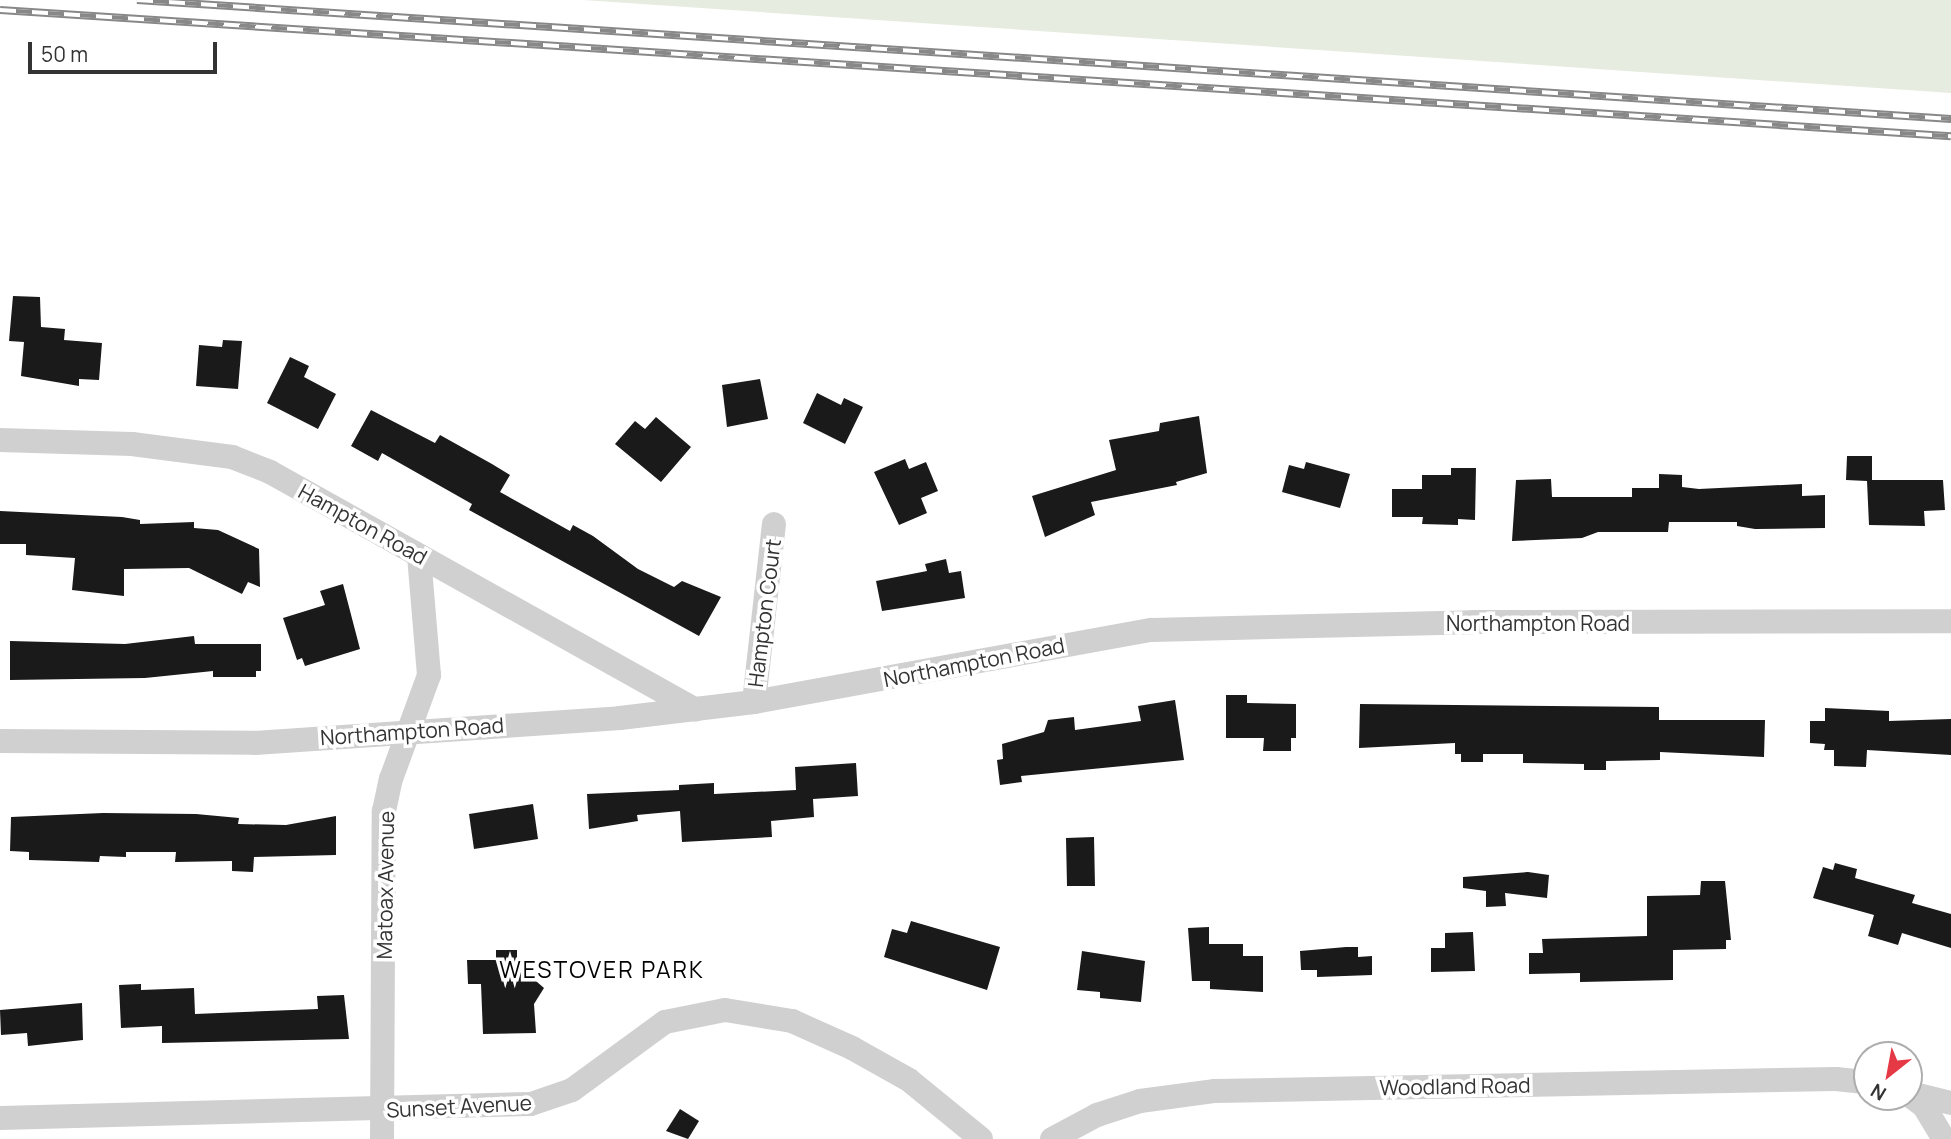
<!DOCTYPE html>
<html>
<head>
<meta charset="utf-8">
<style>
	body { margin:0 }
	#map { position:relative; width:1951px; height:1139px; overflow:hidden; background:#fff; font-family:Manrope,sans-serif }
	div>[style] { position:absolute }
	[style*='--x'] { left:calc(var(--x)*1px); top:calc(var(--y)*1px); width:calc(var(--w)*1px); rotate:calc(var(--a)*1deg) }
	.green>* { inset:0; background:#e6ecdf }
	.building>* { inset:0; background:#1a1a1a }
	.minor>* { height:24px; margin:-12px; padding:0 12px; transform-origin:12px; border-radius:12px; background:#d0d0d0 }
	.rail>* { height:8px; margin-top:-4px; transform-origin:0; background:repeating-linear-gradient(90deg,#fff 0 16px,#888 0 32px); box-sizing:border-box; border-block:2px solid #888 }
	span { translate:-50% -50%; white-space:nowrap; text-align:center; line-height:1.15; -webkit-text-stroke:7px #fff; paint-order:stroke }
	.street-label { font-size:21px; color:#333 }
	.neighbourhood-label { font-size:23px; color:#000; letter-spacing:2px }
	.north { position:absolute; left:1853px; top:1041px; width:70px; height:70px; box-sizing:border-box; background:#fff; border:2px solid #adadad; border-radius:50%; rotate:211deg; font-size:19px; font-weight:700; line-height:28px; text-align:center; color:#333 }
	.north::after { content:''; display:block; margin:auto; width:24px; height:32px; background:#e63946; clip-path:polygon(50% 0,100% 100%,50% 72%,0 100%) }
	.scale { position:absolute; left:28px; top:42px; width:189px; height:32px; box-sizing:border-box; border:4px solid #333; border-top:0; padding-left:9px; font-size:21px; line-height:24px; white-space:nowrap; color:#333; -webkit-text-stroke:5px #fff; paint-order:stroke }
</style>
</head>
<body>
<div id="map">
	<div class="green">
		<div style="clip-path:polygon(583px 0,1951px 0,1951px 93px)"></div>
	</div>
	<div class="building">
		<div style="clip-path:polygon(13px 296px,40px 297px,41px 327px,65px 329px,64px 340px,102px 343px,99px 380px,79px 379px,79px 386px,21px 376px,24px 342px,9px 341px)"></div>
		<div style="clip-path:polygon(223px 340px,242px 341px,238px 389px,196px 386px,199px 345px,222px 347px)"></div>
		<div style="clip-path:polygon(290px 357px,309px 366px,304px 377px,336px 394px,318px 429px,267px 403px)"></div>
		<div style="clip-path:polygon(760px 379px,768px 419px,727px 427px,722px 385px)"></div>
		<div style="clip-path:polygon(817px 393px,841px 405px,844px 398px,863px 407px,845px 444px,803px 423px)"></div>
		<div style="clip-path:polygon(371px 410px,435px 443px,440px 435px,492px 464px,510px 475px,500px 492px,570px 531px,573px 525px,593px 536px,638px 569px,674px 587px,682px 581px,721px 597px,699px 636px,469px 510px,472px 504px,382px 453px,378px 461px,351px 446px)"></div>
		<div style="clip-path:polygon(1199px 416px,1207px 473px,1176px 482px,1177px 485px,1091px 502px,1095px 515px,1045px 537px,1032px 496px,1116px 470px,1109px 440px,1159px 431px,1160px 423px)"></div>
		<div style="clip-path:polygon(656px 417px,691px 447px,661px 482px,615px 444px,635px 421px,645px 429px)"></div>
		<div style="clip-path:polygon(1847px 456px,1872px 456px,1872px 480px,1943px 480px,1945px 510px,1924px 511px,1925px 526px,1869px 525px,1867px 481px,1846px 480px)"></div>
		<div style="clip-path:polygon(905px 459px,909px 469px,926px 462px,938px 491px,921px 498px,927px 513px,899px 525px,874px 472px)"></div>
		<div style="clip-path:polygon(1306px 462px,1350px 474px,1340px 508px,1282px 492px,1289px 465px,1304px 469px)"></div>
		<div style="clip-path:polygon(1451px 468px,1476px 468px,1475px 520px,1458px 519px,1458px 525px,1422px 524px,1423px 517px,1392px 517px,1392px 489px,1422px 489px,1422px 475px,1451px 475px)"></div>
		<div style="clip-path:polygon(1659px 474px,1682px 475px,1682px 487px,1699px 489px,1802px 484px,1802px 496px,1825px 495px,1825px 528px,1755px 529px,1737px 526px,1737px 522px,1669px 522px,1668px 532px,1598px 532px,1582px 538px,1512px 541px,1516px 480px,1551px 479px,1552px 497px,1632px 497px,1632px 488px,1659px 488px)"></div>
		<div style="clip-path:polygon(0 511px,122px 517px,140px 520px,140px 524px,194px 522px,194px 528px,218px 530px,259px 549px,260px 587px,248px 582px,242px 594px,189px 568px,124px 569px,124px 596px,72px 590px,75px 558px,26px 555px,26px 544px,0 544px)"></div>
		<div style="clip-path:polygon(946px 559px,949px 573px,961px 571px,965px 598px,882px 611px,876px 581px,927px 571px,925px 564px)"></div>
		<div style="clip-path:polygon(343px 584px,360px 649px,305px 666px,302px 658px,297px 660px,283px 618px,325px 605px,320px 591px)"></div>
		<div style="clip-path:polygon(194px 636px,195px 644px,261px 644px,261px 671px,256px 671px,256px 677px,213px 677px,213px 671px,145px 678px,10px 680px,10px 641px,125px 644px)"></div>
		<div style="clip-path:polygon(1226px 695px,1247px 695px,1247px 703px,1296px 704px,1296px 738px,1291px 738px,1291px 751px,1263px 751px,1264px 738px,1226px 738px)"></div>
		<div style="clip-path:polygon(1175px 700px,1184px 760px,1021px 776px,1022px 782px,1000px 785px,997px 760px,1003px 759px,1002px 744px,1044px 732px,1048px 720px,1074px 717px,1075px 730px,1141px 721px,1138px 706px)"></div>
		<div style="clip-path:polygon(1360px 704px,1659px 707px,1659px 720px,1765px 720px,1764px 757px,1660px 752px,1660px 760px,1606px 761px,1606px 770px,1584px 770px,1584px 764px,1523px 763px,1523px 754px,1483px 754px,1483px 762px,1461px 762px,1461px 754px,1455px 754px,1455px 743px,1359px 748px)"></div>
		<div style="clip-path:polygon(1825px 708px,1889px 711px,1889px 721px,1951px 719px,1951px 755px,1867px 750px,1866px 767px,1834px 766px,1834px 750px,1824px 750px,1825px 744px,1810px 743px,1810px 721px,1825px 721px)"></div>
		<div style="clip-path:polygon(856px 763px,858px 796px,813px 799px,814px 817px,771px 821px,772px 837px,682px 842px,680px 811px,637px 815px,638px 821px,589px 829px,587px 794px,679px 790px,679px 785px,714px 783px,714px 794px,796px 790px,795px 767px)"></div>
		<div style="clip-path:polygon(533px 804px,538px 839px,474px 849px,469px 814px)"></div>
		<div style="clip-path:polygon(103px 813px,196px 814px,239px 818px,238px 824px,286px 825px,336px 816px,336px 855px,254px 857px,253px 872px,232px 871px,232px 861px,175px 862px,176px 852px,126px 852px,126px 857px,100px 856px,99px 862px,29px 860px,29px 852px,10px 851px,11px 817px)"></div>
		<div style="clip-path:polygon(1094px 837px,1095px 886px,1067px 886px,1066px 838px)"></div>
		<div style="clip-path:polygon(1835px 863px,1857px 869px,1855px 878px,1915px 895px,1912px 903px,1951px 914px,1951px 948px,1902px 933px,1898px 945px,1868px 936px,1874px 915px,1813px 898px,1823px 867px,1833px 870px)"></div>
		<div style="clip-path:polygon(1528px 872px,1549px 875px,1547px 898px,1505px 893px,1506px 906px,1486px 907px,1486px 891px,1463px 888px,1463px 877px)"></div>
		<div style="clip-path:polygon(1701px 881px,1725px 881px,1731px 940px,1726px 940px,1726px 949px,1673px 950px,1673px 980px,1580px 982px,1580px 973px,1529px 974px,1529px 953px,1543px 953px,1542px 939px,1647px 936px,1647px 896px,1700px 895px)"></div>
		<div style="clip-path:polygon(911px 921px,1000px 947px,987px 990px,884px 957px,892px 929px,907px 933px)"></div>
		<div style="clip-path:polygon(1209px 927px,1209px 944px,1243px 944px,1243px 956px,1263px 956px,1263px 992px,1210px 989px,1210px 981px,1192px 981px,1188px 928px)"></div>
		<div style="clip-path:polygon(1473px 932px,1475px 971px,1431px 972px,1431px 948px,1445px 948px,1445px 933px)"></div>
		<div style="clip-path:polygon(1346px 947px,1358px 947px,1358px 957px,1372px 956px,1372px 975px,1317px 977px,1317px 970px,1301px 970px,1300px 951px)"></div>
		<div style="clip-path:polygon(496px 950px,517px 950px,517px 959px,529px 959px,529px 975px,544px 988px,534px 1004px,536px 1033px,483px 1034px,481px 984px,468px 984px,467px 960px,496px 960px)"></div>
		<div style="clip-path:polygon(1082px 951px,1145px 961px,1141px 1002px,1100px 998px,1100px 992px,1077px 990px)"></div>
		<div style="clip-path:polygon(141px 984px,141px 990px,194px 988px,195px 1014px,318px 1009px,317px 996px,344px 995px,349px 1039px,162px 1043px,162px 1026px,121px 1028px,119px 985px)"></div>
		<div style="clip-path:polygon(82px 1003px,83px 1040px,28px 1046px,27px 1033px,1px 1035px,0 1010px)"></div>
		<div style="clip-path:polygon(680px 1109px,699px 1121px,688px 1139px,666px 1131px)"></div>
	</div>
	<div class="minor">
		<div style="--x:0;--y:440;--w:132;--a:1.7"></div>
		<div style="--x:132;--y:444;--w:101;--a:7.4"></div>
		<div style="--x:232;--y:457;--w:41;--a:21.5"></div>
		<div style="--x:270;--y:472;--w:487;--a:29.2"></div>
		<div style="--x:754;--y:702;--w:179;--a:-83.6"></div>
		<div style="--x:0;--y:741;--w:255;--a:0.4"></div>
		<div style="--x:255;--y:743;--w:366;--a:-3.9"></div>
		<div style="--x:620;--y:718;--w:135;--a:-6.8"></div>
		<div style="--x:754;--y:702;--w:404;--a:-10.3"></div>
		<div style="--x:1152;--y:630;--w:321;--a:-1.4"></div>
		<div style="--x:1473;--y:622;--w:478;--a:-0.1"></div>
		<div style="--x:1910;--y:1093;--w:42;--a:13.7"></div>
		<div style="--x:1909;--y:1095;--w:19;--a:36"></div>
		<div style="--x:1924;--y:1106;--w:39;--a:59"></div>
		<div style="--x:0;--y:1118;--w:531;--a:-1.51"></div>
		<div style="--x:531;--y:1104;--w:43;--a:-18.9"></div>
		<div style="--x:572;--y:1090;--w:115;--a:-36.2"></div>
		<div style="--x:665;--y:1022;--w:61;--a:-11.3"></div>
		<div style="--x:725;--y:1010;--w:68;--a:9.3"></div>
		<div style="--x:792;--y:1021;--w:66;--a:24.2"></div>
		<div style="--x:852;--y:1048;--w:65;--a:29.3"></div>
		<div style="--x:909;--y:1080;--w:93;--a:39.3"></div>
		<div style="--x:382;--y:1139;--w:328;--a:-89.7"></div>
		<div style="--x:384;--y:811;--w:33;--a:-78"></div>
		<div style="--x:391;--y:779;--w:111;--a:-69.9"></div>
		<div style="--x:429;--y:675;--w:120;--a:-94.8"></div>
		<div style="--x:1052;--y:1139;--w:51;--a:-28.1"></div>
		<div style="--x:1097;--y:1115;--w:45;--a:-18"></div>
		<div style="--x:1140;--y:1101;--w:76;--a:-7.6"></div>
		<div style="--x:1215;--y:1091;--w:621;--a:-1.11"></div>
		<div style="--x:1836;--y:1079;--w:31;--a:6"></div>
	</div>
	<div class="rail">
		<div style="--x:137;--y:0;--w:1818;--a:3.75"></div>
		<div style="--x:0;--y:10;--w:1955;--a:3.7"></div>
	</div>
	<div class="street-label">
		<span style="left:363px;top:524px;rotate:29deg">Hampton Road</span>
		<span style="left:764px;top:613px;rotate:-83deg">Hampton Court</span>
		<span style="left:1538px;top:623px">Northampton Road</span>
		<span style="left:974px;top:662px;rotate:-11deg">Northampton Road</span>
		<span style="left:412px;top:731px;rotate:-4deg">Northampton Road</span>
		<span style="left:385px;top:885px;rotate:-89deg">Matoax Avenue</span>
		<span style="left:1455px;top:1086px;rotate:-1deg">Woodland Road</span>
		<span style="left:459px;top:1106px;rotate:-3deg">Sunset Avenue</span>
	</div>
	<div class="neighbourhood-label">
		<span style="left:602px;top:969px">WESTOVER PARK</span>
	</div>
	<div class="north">N</div>
	<div class="scale">50 m</div>
</div>
</body>
</html>
